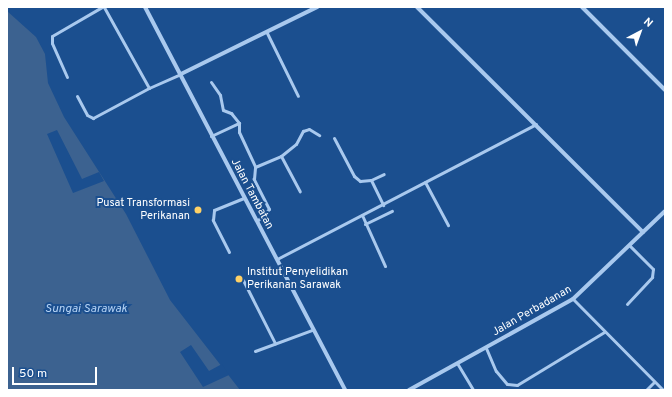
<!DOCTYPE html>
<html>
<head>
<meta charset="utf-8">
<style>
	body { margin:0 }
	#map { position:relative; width:672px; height:397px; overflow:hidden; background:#1b4f8f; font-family:Overpass,sans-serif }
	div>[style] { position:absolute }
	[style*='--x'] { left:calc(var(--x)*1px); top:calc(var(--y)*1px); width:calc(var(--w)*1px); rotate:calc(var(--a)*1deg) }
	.water>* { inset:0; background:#3c6290 }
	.pier>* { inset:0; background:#1b4f8f }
	.lane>* { height:3px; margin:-1.5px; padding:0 1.5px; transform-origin:1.5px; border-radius:1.5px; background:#a9c9ee }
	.street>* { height:4px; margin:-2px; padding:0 2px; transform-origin:2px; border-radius:2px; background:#a9c9ee }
	.dots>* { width:11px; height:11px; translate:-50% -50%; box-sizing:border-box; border:2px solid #1b4f8f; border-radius:50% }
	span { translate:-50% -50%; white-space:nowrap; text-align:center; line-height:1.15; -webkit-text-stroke:4px #1b4f8f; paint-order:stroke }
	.street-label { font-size:11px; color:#fff }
	.poi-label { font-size:11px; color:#fff }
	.right { translate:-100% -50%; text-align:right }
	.left { translate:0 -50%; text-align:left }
	.water-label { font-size:12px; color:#b5d3f5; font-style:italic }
	.frame { position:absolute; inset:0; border:8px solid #fff; pointer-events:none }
	.north { position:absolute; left:620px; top:12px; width:40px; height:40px; -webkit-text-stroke:3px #1b4f8f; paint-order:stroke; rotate:41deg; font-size:11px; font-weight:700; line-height:16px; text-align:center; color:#fff }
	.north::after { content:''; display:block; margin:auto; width:14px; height:18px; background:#fff; clip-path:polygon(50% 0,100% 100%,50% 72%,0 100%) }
	.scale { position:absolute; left:12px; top:367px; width:85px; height:18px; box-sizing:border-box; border:2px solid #fff; border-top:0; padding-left:5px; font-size:12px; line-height:14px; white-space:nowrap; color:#fff; -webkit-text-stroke:3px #1b4f8f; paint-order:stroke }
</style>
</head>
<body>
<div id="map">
	<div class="water">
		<div style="clip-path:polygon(7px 11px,36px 37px,45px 54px,48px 83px,64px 117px,126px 214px,170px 300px,240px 390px,7px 390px)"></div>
	</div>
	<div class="pier">
		<div style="clip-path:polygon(57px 130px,82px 179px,99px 172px,104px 181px,73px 193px,47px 134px)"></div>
		<div style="clip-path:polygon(191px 345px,209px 371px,222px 364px,229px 375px,203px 387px,180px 352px)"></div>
	</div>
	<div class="lane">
		<div style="--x:267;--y:33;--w:70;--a:63.8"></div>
		<div style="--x:67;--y:77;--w:37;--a:-114"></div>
		<div style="--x:52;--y:43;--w:7;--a:-90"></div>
		<div style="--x:52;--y:36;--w:58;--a:-30.1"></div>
		<div style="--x:211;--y:82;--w:16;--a:55"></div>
		<div style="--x:220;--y:95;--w:15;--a:79"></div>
		<div style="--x:223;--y:110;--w:9;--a:21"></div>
		<div style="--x:231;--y:113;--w:13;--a:51"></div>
		<div style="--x:239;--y:123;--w:9;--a:90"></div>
		<div style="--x:239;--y:132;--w:38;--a:65"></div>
		<div style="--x:149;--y:88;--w:35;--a:-24"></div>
		<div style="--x:77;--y:96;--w:21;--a:62"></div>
		<div style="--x:87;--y:115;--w:7;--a:27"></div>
		<div style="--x:93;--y:118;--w:64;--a:-28.2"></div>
		<div style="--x:149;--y:88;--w:93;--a:-119.1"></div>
		<div style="--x:211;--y:136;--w:31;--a:-25"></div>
		<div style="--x:334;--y:138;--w:43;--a:62.2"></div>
		<div style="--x:354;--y:176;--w:8;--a:40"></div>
		<div style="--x:360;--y:181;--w:11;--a:-5"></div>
		<div style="--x:371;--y:180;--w:28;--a:64"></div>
		<div style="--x:281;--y:156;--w:40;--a:62"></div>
		<div style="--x:371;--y:180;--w:14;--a:-25"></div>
		<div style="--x:425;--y:182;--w:49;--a:61.9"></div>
		<div style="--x:362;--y:215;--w:56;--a:65.7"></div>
		<div style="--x:257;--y:221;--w:17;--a:-45"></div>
		<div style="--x:269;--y:209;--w:34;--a:-117"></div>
		<div style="--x:254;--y:179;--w:12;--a:-85"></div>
		<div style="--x:255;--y:167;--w:28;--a:-23"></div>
		<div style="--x:281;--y:156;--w:19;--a:-39"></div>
		<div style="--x:296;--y:144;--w:15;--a:-62"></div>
		<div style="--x:303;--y:131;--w:6;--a:-18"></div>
		<div style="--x:309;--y:129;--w:12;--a:31"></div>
		<div style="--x:365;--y:224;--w:30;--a:-26"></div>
		<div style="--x:229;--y:252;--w:36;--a:-117"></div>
		<div style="--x:213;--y:220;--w:10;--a:-84"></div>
		<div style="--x:214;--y:210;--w:32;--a:-22"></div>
		<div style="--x:277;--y:259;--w:292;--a:-27.5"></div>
		<div style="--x:243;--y:280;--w:71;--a:63.1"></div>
		<div style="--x:573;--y:299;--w:128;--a:45.3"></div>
		<div style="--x:627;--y:304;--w:37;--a:-47"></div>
		<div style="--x:652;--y:277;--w:8;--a:-83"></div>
		<div style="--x:653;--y:269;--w:33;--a:-135"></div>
		<div style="--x:486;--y:348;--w:25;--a:67"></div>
		<div style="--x:496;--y:371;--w:17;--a:50"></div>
		<div style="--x:507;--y:384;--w:10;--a:6"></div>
		<div style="--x:517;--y:385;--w:102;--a:-31.3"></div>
		<div style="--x:255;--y:351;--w:61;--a:-20.2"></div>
		<div style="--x:457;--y:363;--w:31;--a:59"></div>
		<div style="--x:646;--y:390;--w:11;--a:-45"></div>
	</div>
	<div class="street">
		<div style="--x:145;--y:7;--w:432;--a:62.4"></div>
		<div style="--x:417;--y:7;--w:319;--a:44.9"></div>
		<div style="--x:582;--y:7;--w:117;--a:45"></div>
		<div style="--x:181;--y:74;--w:152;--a:-26.2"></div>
		<div style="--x:409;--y:390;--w:188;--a:-29"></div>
		<div style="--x:573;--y:299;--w:127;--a:-43.7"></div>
	</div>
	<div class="dots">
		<div style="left:198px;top:210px;background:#ffd166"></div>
		<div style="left:239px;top:279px;background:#ffd166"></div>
	</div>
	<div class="street-label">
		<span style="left:252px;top:194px;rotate:62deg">Jalan Tambatan</span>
		<span style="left:532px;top:311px;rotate:-30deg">Jalan Perbadanan</span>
	</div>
	<div class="poi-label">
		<span class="right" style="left:190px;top:210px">Pusat Transformasi<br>Perikanan</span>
		<span class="left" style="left:247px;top:279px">Institut Penyelidikan<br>Perikanan Sarawak</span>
	</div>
	<div class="water-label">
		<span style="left:86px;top:310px">Sungai Sarawak</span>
	</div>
	<div class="frame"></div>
	<div class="north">N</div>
	<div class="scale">50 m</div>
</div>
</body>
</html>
